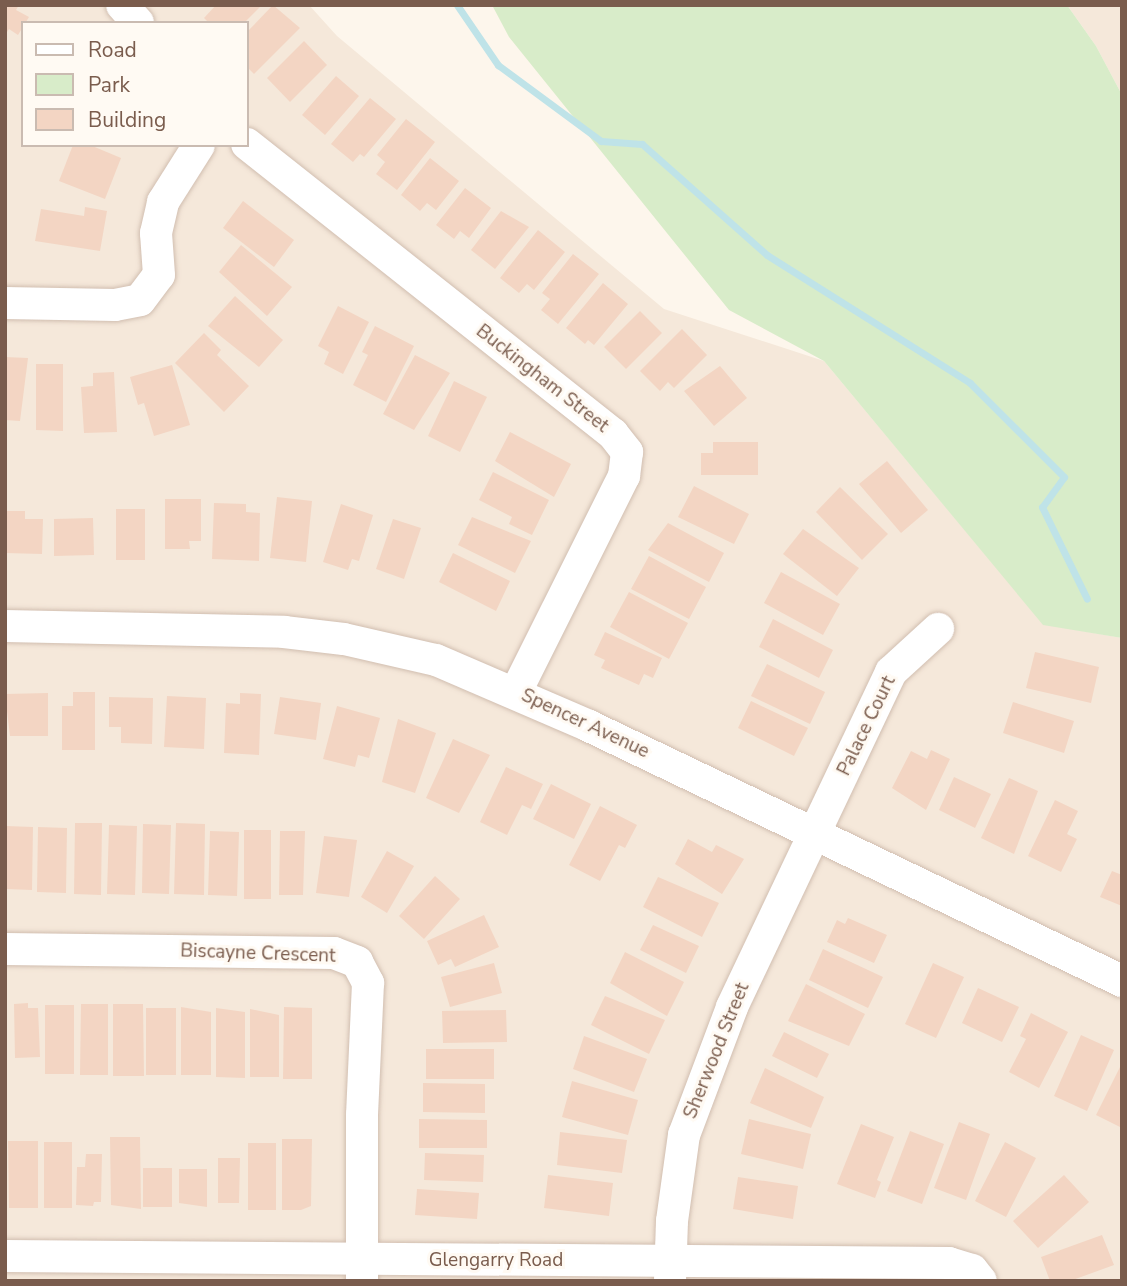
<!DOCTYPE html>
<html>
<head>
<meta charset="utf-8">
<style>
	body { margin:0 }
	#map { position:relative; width:1127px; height:1286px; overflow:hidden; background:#fdf6ec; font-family:"Nunito Sans",sans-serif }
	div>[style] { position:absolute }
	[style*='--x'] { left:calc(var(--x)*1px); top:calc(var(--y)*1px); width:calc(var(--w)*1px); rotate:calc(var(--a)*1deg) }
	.residential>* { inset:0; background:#f5e8da }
	.green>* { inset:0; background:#d8ecc9 }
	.stream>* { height:7px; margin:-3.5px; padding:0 3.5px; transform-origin:3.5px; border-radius:3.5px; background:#bfe3e8 }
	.building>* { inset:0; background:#f3d5c3 }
	.roads { filter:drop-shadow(0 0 2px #d1beb0) drop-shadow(0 0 2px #d1beb0) }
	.minor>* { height:32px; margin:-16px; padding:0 16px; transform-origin:16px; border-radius:16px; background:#fff }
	span { translate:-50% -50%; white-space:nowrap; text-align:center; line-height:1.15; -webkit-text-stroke:6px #fffaf3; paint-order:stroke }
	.street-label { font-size:19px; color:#7a5c4d }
	.frame { position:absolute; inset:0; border:7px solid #7a5c4d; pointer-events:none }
	.legend { position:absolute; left:21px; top:21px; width:228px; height:126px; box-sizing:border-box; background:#fffaf3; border:2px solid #cabbb1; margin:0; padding:9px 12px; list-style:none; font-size:21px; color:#7a5c4d }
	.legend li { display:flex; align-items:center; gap:14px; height:35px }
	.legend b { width:35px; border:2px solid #cabbb1 }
</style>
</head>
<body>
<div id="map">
	<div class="residential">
		<div style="clip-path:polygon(evenodd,5px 5px,309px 5px,337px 36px,664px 309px,824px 361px,1043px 624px,1122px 638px,1122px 1281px,5px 1281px,5px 5px,23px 23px,247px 23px,247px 145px,23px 145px,23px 23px)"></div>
		<div style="clip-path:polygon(1067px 5px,1122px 5px,1122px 95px,1096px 46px)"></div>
	</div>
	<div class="green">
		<div style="clip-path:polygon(492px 5px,1067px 5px,1096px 46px,1122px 95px,1122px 638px,1043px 625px,824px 361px,729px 310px,509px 37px)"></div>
	</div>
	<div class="stream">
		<div style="--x:457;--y:5;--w:73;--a:55.7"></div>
		<div style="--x:498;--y:65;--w:128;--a:36.4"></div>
		<div style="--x:601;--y:141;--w:41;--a:4.2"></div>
		<div style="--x:642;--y:144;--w:167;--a:41.6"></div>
		<div style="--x:767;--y:255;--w:240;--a:32.2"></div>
		<div style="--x:970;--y:383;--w:133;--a:45"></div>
		<div style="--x:1064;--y:477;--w:37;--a:126"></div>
		<div style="--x:1042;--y:507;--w:102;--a:63.9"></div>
	</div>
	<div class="building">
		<div style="clip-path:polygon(5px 5px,19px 5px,16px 10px,29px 17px,18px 35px,9px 29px,5px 35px)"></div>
		<div style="clip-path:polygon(216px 5px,262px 5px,244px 23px,209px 23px,204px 18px)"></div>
		<div style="clip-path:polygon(273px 5px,300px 28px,254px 74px,247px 67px,247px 32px)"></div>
		<div style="clip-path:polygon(304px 41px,327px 65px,290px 102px,267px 78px)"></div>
		<div style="clip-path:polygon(336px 76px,359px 96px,325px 135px,302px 115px)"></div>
		<div style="clip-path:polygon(370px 98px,396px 119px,364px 157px,360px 154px,353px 162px,331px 144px)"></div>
		<div style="clip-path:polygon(406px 119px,435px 142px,397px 190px,376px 174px,385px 162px,377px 155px)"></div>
		<div style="clip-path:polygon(73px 145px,90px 145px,121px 158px,105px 199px,59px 181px)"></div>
		<div style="clip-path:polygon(430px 158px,459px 181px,436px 210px,427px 203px,420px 211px,401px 195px)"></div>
		<div style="clip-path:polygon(465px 188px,491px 208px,469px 238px,460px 231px,454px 239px,436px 225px)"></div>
		<div style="clip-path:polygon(243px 201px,294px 240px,274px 267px,223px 228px)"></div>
		<div style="clip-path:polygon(85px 207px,107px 211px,100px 251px,35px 241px,41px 209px,84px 216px)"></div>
		<div style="clip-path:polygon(501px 211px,529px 227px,495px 269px,471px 250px)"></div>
		<div style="clip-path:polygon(538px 230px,565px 252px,534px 290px,527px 284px,519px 293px,500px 278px)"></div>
		<div style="clip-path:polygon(241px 245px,292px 287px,267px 316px,219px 272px)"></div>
		<div style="clip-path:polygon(573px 254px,599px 274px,558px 324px,541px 310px,550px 299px,542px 293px)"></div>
		<div style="clip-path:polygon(603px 283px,628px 304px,594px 345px,588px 340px,585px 344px,566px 328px)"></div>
		<div style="clip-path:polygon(235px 296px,283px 340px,259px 367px,208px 326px)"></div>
		<div style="clip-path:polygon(338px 306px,369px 322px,343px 374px,324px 364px,329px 352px,318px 346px)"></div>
		<div style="clip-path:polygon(640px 311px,662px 333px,626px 369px,604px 347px)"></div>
		<div style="clip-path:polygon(375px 326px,414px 346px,386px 402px,353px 385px,368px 355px,362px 352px)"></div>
		<div style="clip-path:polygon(682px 329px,707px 355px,674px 388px,668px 382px,660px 391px,640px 371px)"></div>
		<div style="clip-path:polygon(204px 333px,221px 350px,217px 355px,249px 386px,224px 412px,175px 363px)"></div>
		<div style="clip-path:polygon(415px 355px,450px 373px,414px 430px,383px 414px)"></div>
		<div style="clip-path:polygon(5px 357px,28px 358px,20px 421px,5px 420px)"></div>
		<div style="clip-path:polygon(36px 364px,63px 364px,63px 431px,36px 430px)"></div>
		<div style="clip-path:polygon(172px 365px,190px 425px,154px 436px,144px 403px,138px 405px,130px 377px)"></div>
		<div style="clip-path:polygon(720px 366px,747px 398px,714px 426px,684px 391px)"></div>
		<div style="clip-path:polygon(114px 372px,117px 432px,84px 433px,81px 387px,93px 386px,93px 373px)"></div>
		<div style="clip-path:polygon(454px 381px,487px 397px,460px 452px,428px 436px)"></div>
		<div style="clip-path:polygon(510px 432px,571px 464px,554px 497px,495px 461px)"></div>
		<div style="clip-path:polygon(713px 442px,758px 442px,758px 475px,701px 475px,701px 453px,713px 453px)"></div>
		<div style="clip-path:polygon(887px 461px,928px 510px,901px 533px,859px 484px)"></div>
		<div style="clip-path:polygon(493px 472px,549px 500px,532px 535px,509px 524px,512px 517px,479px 500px)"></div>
		<div style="clip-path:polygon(694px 486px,749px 514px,734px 544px,678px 517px)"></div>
		<div style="clip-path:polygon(840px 487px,888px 534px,862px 560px,816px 512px)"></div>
		<div style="clip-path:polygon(277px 497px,312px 501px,306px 562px,270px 558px)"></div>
		<div style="clip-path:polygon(165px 499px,201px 499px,201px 541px,189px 541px,190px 549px,165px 549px)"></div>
		<div style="clip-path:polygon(214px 503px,246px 504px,246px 512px,260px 513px,259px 561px,212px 559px)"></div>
		<div style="clip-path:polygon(341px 504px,373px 515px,359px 561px,352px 559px,348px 570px,323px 562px)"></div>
		<div style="clip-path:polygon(116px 509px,145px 509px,145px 560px,116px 560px)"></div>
		<div style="clip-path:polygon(5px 511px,25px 511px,25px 519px,43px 519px,42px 554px,5px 553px)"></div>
		<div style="clip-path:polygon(472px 517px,531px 541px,515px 573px,458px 545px)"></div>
		<div style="clip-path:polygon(93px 518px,94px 555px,54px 556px,54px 519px)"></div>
		<div style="clip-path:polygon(393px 519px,421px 528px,404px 579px,376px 569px)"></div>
		<div style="clip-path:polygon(668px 523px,724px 553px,709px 582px,648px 550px)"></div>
		<div style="clip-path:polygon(803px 529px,859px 568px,837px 596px,783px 554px)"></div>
		<div style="clip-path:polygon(453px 553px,510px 581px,496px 611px,439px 582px)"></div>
		<div style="clip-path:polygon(649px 556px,706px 587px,689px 619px,631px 589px)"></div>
		<div style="clip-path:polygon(781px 572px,840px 604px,823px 635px,764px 603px)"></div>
		<div style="clip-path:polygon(629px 592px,688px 623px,669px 659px,610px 627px)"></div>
		<div style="clip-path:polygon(773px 619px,833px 650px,819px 678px,759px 647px)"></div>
		<div style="clip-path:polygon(605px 632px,662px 658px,653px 678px,644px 674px,639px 685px,601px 668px,605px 660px,594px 655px)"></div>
		<div style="clip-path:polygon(1035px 652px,1099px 667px,1091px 703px,1026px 688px)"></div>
		<div style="clip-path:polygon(767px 664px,825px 692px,810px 724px,751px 696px)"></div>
		<div style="clip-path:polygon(73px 692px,95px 692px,95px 750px,62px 750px,62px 706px,73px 706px)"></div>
		<div style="clip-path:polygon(48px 693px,48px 736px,10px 736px,5px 694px)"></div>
		<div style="clip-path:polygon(240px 693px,261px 694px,259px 755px,224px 753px,226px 703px,240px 704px)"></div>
		<div style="clip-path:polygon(167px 696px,206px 698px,204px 749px,164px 747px)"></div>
		<div style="clip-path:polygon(109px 697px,153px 698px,152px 744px,121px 743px,121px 727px,109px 727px)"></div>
		<div style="clip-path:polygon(280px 697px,321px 703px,316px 740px,274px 734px)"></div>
		<div style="clip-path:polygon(751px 701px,808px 728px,794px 756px,738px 728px)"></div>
		<div style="clip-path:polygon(1013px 702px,1074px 721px,1064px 753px,1003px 733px)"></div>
		<div style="clip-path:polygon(337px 706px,380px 718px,369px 758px,358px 755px,355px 767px,323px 759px)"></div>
		<div style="clip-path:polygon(398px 719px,436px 733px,415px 793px,382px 782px)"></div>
		<div style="clip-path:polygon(453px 739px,490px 755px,459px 813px,426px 798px)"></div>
		<div style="clip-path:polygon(931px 750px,950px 759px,926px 810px,892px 788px,911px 751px,927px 759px)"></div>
		<div style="clip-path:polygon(506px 767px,543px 784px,531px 809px,522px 805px,507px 835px,480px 822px)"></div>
		<div style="clip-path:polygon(954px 777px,991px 794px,975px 828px,939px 810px)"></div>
		<div style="clip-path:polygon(1009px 778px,1038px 791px,1014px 854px,981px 838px)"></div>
		<div style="clip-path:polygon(551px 784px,591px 804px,574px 839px,533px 819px)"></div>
		<div style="clip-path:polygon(1055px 800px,1078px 811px,1067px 834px,1077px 839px,1061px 872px,1028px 856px)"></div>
		<div style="clip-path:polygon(600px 806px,637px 825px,625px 848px,619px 845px,600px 881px,569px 865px)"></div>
		<div style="clip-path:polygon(75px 823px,102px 823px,101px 895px,74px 894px)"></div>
		<div style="clip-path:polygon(176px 823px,205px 824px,204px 895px,174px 894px)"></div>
		<div style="clip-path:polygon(143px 824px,171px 825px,169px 894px,142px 893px)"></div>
		<div style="clip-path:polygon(109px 825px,137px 826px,135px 895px,107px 894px)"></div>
		<div style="clip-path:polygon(6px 826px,33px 827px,32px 890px,6px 889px)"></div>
		<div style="clip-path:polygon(38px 827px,67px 828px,66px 893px,37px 892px)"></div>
		<div style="clip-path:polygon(244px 830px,271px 830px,271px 899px,244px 899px)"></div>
		<div style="clip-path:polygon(210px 831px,239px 832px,237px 896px,208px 895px)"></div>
		<div style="clip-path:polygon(280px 831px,305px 831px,303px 895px,279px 895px)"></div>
		<div style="clip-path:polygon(324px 836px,357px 840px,349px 897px,316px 893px)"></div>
		<div style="clip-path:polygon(688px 839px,712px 852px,716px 845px,744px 859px,722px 894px,675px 864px)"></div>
		<div style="clip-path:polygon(387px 851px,414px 866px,387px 913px,361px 897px)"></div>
		<div style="clip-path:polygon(1112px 871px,1122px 875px,1122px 906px,1100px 897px)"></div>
		<div style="clip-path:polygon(435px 876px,460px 899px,424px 939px,399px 916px)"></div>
		<div style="clip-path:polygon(658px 877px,719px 903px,702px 937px,643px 907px)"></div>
		<div style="clip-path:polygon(484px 915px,499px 947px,455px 967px,451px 959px,438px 965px,427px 941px)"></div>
		<div style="clip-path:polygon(848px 918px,887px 935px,874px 963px,827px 942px,837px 920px,845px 924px)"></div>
		<div style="clip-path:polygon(653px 925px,699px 946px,686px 973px,640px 950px)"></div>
		<div style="clip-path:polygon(823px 949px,883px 977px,868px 1008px,809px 980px)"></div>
		<div style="clip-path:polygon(625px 952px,684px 982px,667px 1016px,610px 983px)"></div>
		<div style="clip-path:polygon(494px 963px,502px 993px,450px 1007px,441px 977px)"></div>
		<div style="clip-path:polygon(933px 963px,964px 977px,936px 1038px,905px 1024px)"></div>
		<div style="clip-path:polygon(806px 984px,865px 1014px,849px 1046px,788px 1021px)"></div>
		<div style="clip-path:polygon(978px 988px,1019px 1007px,1002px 1042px,962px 1023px)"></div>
		<div style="clip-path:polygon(605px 996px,665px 1020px,649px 1054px,591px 1025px)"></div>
		<div style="clip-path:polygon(28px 1003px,28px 1008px,38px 1008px,40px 1057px,15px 1058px,14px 1004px)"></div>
		<div style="clip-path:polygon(81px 1004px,108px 1004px,108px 1075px,80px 1075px)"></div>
		<div style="clip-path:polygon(113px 1004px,143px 1004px,144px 1076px,113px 1076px)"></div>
		<div style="clip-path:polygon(45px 1005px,74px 1005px,74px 1074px,45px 1074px)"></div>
		<div style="clip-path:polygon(181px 1007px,211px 1012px,211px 1075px,181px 1075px)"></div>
		<div style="clip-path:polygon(284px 1007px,312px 1008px,312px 1079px,283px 1079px)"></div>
		<div style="clip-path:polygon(146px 1008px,176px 1008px,176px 1075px,146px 1075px)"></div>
		<div style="clip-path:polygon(216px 1008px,245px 1012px,245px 1078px,216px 1077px)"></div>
		<div style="clip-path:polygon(250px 1009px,279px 1015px,279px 1077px,250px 1077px)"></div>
		<div style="clip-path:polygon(506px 1010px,507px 1042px,443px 1043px,442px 1011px)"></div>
		<div style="clip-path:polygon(1031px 1013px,1068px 1032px,1039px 1088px,1009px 1072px,1026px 1039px,1020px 1036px)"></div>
		<div style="clip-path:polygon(784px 1032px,829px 1054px,817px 1078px,772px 1056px)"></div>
		<div style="clip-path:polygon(1081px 1035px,1114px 1050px,1087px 1111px,1054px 1096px)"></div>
		<div style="clip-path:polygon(584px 1036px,647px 1059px,634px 1092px,573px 1069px)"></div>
		<div style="clip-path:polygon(426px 1049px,494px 1049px,494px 1079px,426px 1079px)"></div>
		<div style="clip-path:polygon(1122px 1063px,1122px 1128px,1096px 1115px)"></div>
		<div style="clip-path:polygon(765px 1068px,824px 1097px,811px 1128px,750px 1103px)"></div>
		<div style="clip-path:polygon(572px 1081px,638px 1100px,628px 1135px,562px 1117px)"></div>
		<div style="clip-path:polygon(423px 1083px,485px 1084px,485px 1113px,423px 1112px)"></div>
		<div style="clip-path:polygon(419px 1119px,487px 1120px,487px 1148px,419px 1148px)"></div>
		<div style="clip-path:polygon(749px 1119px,811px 1134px,803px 1169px,741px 1154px)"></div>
		<div style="clip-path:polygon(959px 1122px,990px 1134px,966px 1200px,934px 1188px)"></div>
		<div style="clip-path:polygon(861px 1124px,894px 1137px,877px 1180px,881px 1182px,875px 1198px,837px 1184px)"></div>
		<div style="clip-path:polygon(910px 1131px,944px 1144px,922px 1204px,887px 1191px)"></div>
		<div style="clip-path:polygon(560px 1132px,627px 1140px,622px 1173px,557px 1165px)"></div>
		<div style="clip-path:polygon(110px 1137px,140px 1137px,141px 1209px,111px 1205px)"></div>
		<div style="clip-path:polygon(282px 1139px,312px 1139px,311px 1206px,301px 1210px,282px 1210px)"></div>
		<div style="clip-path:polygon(8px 1141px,38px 1141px,38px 1208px,9px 1208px)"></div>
		<div style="clip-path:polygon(44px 1142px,72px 1142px,72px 1208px,44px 1208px)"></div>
		<div style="clip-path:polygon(1005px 1142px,1036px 1158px,1006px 1217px,975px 1201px)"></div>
		<div style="clip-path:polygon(248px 1143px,276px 1143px,276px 1210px,248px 1210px)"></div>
		<div style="clip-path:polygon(425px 1153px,484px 1155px,483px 1182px,424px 1180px)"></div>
		<div style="clip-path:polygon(86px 1154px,102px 1154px,101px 1202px,94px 1202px,93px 1206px,76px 1205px,77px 1167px,85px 1167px)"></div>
		<div style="clip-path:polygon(218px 1158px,240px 1158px,239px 1203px,218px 1203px)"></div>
		<div style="clip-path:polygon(143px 1168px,172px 1168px,172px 1207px,143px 1207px)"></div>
		<div style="clip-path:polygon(179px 1169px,207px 1169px,207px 1207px,179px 1203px)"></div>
		<div style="clip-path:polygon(548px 1175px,613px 1183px,609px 1216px,544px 1208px)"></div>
		<div style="clip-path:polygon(1064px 1175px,1089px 1202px,1038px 1248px,1013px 1221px)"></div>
		<div style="clip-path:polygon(738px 1177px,798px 1186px,793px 1219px,733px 1209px)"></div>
		<div style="clip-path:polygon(417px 1189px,479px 1193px,477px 1219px,415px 1215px)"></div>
		<div style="clip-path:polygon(1102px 1235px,1114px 1265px,1070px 1281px,1050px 1281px,1041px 1257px)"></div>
	</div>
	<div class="roads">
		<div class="minor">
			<div style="--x:122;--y:5;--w:24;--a:48"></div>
			<div style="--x:247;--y:144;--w:467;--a:38.4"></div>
			<div style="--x:613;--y:434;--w:23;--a:52"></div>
			<div style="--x:627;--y:452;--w:24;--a:97"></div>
			<div style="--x:624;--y:476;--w:241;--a:116.6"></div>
			<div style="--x:5;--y:303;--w:110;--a:1"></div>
			<div style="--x:115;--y:305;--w:25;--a:-11"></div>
			<div style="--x:140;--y:300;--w:31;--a:-53"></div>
			<div style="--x:159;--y:275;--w:42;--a:-94.1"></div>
			<div style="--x:156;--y:233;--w:32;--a:-77"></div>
			<div style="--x:163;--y:202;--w:67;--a:-57.7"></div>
			<div style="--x:5;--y:626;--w:279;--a:1.2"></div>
			<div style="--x:284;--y:632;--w:60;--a:6.7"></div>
			<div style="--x:344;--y:639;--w:94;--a:12.9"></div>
			<div style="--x:436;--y:660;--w:167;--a:23.3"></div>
			<div style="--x:589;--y:726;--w:591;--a:25.57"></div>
			<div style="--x:5;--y:949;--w:329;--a:0.7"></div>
			<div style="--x:334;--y:953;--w:25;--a:21"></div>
			<div style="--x:357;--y:962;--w:24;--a:62"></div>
			<div style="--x:368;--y:983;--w:132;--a:92.6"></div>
			<div style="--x:362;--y:1115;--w:166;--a:90"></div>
			<div style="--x:5;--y:1256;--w:944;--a:0.42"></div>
			<div style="--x:949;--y:1263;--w:24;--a:17"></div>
			<div style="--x:972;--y:1270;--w:14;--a:51"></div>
			<div style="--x:670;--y:1281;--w:60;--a:-88.1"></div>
			<div style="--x:672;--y:1221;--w:87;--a:-82.1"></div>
			<div style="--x:684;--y:1135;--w:137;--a:-69.4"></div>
			<div style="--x:732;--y:1007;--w:371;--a:-64.6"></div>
			<div style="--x:891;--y:672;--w:64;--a:-42.5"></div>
		</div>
	</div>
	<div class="street-label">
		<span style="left:542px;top:379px;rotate:38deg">Buckingham Street</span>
		<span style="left:585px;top:724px;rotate:25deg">Spencer Avenue</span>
		<span style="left:867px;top:726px;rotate:-64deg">Palace Court</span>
		<span style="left:258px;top:954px;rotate:2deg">Biscayne Crescent</span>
		<span style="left:717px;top:1051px;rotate:-68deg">Sherwood Street</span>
		<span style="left:496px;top:1261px">Glengarry Road</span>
	</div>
	<div class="frame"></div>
	<ul class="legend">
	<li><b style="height:9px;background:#fff"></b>Road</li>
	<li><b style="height:19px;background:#d8ecc9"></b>Park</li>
	<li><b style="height:19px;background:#f3d5c3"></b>Building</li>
	</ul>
</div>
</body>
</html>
